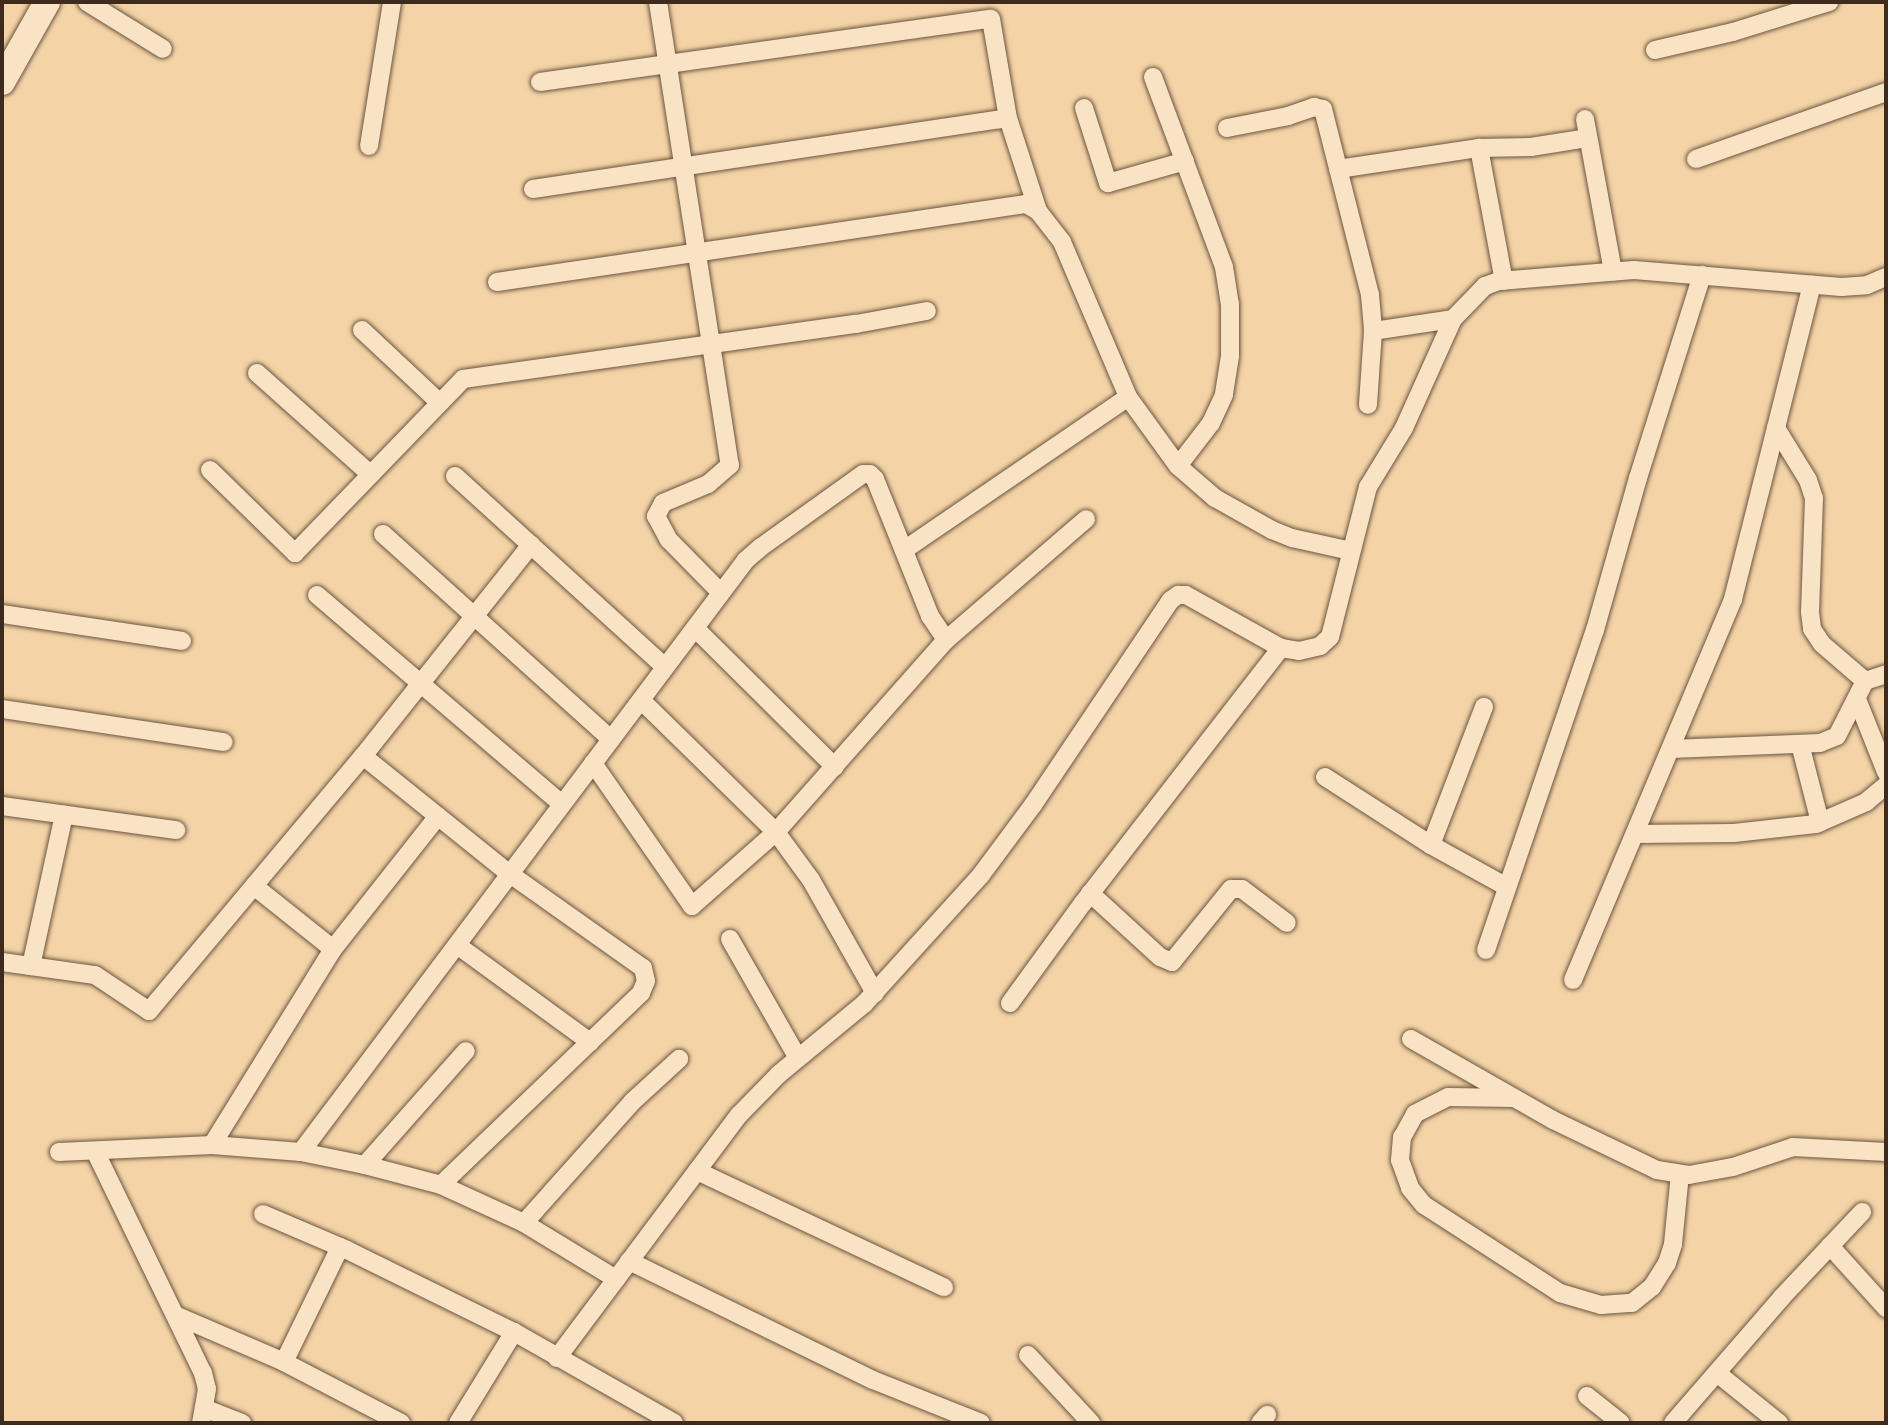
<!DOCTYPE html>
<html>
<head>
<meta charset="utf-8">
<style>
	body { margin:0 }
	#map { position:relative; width:1888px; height:1425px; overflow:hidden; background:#f4d4a6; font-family:"IM FELL English",serif }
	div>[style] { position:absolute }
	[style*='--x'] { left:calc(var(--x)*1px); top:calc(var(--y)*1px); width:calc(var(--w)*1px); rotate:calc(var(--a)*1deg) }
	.roads { filter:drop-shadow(0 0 2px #6c5540) drop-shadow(0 0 2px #6c5540) }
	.street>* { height:18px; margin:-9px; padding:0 9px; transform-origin:9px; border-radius:9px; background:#f8e3c5 }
	.secondary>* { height:26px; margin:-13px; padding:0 13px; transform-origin:13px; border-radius:13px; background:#f8e3c5 }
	span { translate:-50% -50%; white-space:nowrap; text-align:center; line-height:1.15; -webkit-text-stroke:5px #f8e3c5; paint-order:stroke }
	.frame { position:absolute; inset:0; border:4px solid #3f2b1e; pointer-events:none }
</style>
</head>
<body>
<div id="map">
	<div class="roads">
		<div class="street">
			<div style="--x:87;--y:2;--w:89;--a:31.7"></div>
			<div style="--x:658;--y:2;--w:469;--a:81.2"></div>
			<div style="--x:730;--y:465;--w:29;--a:139"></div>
			<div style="--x:708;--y:484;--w:49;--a:157.1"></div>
			<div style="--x:663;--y:503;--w:15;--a:118"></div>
			<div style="--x:656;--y:516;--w:27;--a:62"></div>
			<div style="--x:669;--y:540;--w:74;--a:45.5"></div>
			<div style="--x:1655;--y:50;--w:80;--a:-13"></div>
			<div style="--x:1733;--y:32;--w:101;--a:-17.4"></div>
			<div style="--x:1153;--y:77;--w:203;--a:69.5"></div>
			<div style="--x:1224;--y:267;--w:37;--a:81"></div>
			<div style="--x:1230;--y:304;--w:52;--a:90"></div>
			<div style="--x:1230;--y:356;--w:39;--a:99"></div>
			<div style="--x:1224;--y:395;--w:31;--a:115"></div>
			<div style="--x:1211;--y:423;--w:54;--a:127.5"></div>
			<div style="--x:540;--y:82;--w:455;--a:-8"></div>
			<div style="--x:991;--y:19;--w:100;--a:80.3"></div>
			<div style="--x:1008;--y:118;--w:98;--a:72.1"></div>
			<div style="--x:1084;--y:108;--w:79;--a:72.3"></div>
			<div style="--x:1108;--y:183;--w:80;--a:-15.9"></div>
			<div style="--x:1585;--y:119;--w:155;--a:79.6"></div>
			<div style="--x:1227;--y:128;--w:62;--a:-11.1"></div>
			<div style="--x:1288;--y:116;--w:28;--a:-19"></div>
			<div style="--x:1314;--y:107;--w:9;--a:13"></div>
			<div style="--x:1323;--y:109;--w:192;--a:75.8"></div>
			<div style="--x:1370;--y:295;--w:36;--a:85"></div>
			<div style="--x:1373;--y:331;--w:74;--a:93.9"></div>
			<div style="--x:369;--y:146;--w:146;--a:-80.9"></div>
			<div style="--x:1479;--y:148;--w:135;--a:79.4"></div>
			<div style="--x:1696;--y:159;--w:201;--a:-19.4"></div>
			<div style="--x:1338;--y:169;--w:143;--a:-8.5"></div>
			<div style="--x:1479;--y:148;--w:52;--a:-1.1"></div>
			<div style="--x:1531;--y:147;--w:58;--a:-9"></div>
			<div style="--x:533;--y:189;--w:480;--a:-8.5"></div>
			<div style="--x:497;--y:282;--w:535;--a:-8.39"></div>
			<div style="--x:1026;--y:204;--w:14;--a:30"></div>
			<div style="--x:1038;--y:211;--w:39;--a:52"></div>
			<div style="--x:1062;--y:242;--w:168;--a:66.9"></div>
			<div style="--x:1128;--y:397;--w:85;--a:54.1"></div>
			<div style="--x:1178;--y:466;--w:49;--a:40.9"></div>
			<div style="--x:1215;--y:498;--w:65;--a:29.3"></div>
			<div style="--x:1272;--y:530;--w:22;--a:22"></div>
			<div style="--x:1292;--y:538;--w:60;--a:12.4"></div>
			<div style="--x:362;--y:330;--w:105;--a:43.1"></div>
			<div style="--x:1373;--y:331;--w:81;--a:-8.5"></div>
			<div style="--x:257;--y:373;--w:152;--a:41.8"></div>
			<div style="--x:1776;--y:428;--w:61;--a:58.4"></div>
			<div style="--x:1808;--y:480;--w:19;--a:72"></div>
			<div style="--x:1814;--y:498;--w:114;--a:92"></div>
			<div style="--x:1810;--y:612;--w:17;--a:83"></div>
			<div style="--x:1812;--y:629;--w:18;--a:56"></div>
			<div style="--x:1822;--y:644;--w:57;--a:40.7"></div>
			<div style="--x:210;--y:470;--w:119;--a:44.3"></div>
			<div style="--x:295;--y:553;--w:242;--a:-46"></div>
			<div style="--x:463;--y:379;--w:397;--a:-8"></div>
			<div style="--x:856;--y:324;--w:72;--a:-10.4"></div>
			<div style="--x:455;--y:476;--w:284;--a:42.3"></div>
			<div style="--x:383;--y:534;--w:307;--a:42"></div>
			<div style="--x:904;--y:550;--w:271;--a:-34.3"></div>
			<div style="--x:317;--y:595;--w:322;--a:40.5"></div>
			<div style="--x:2;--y:614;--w:182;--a:8.5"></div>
			<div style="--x:695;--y:628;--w:197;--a:44.8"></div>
			<div style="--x:1857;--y:699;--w:79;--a:68.3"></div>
			<div style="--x:641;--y:700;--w:189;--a:44.4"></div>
			<div style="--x:776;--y:832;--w:256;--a:-48.5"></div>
			<div style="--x:946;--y:640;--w:185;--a:-40.8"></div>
			<div style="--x:2;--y:709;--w:224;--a:8.5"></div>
			<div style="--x:1800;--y:744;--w:81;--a:75.6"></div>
			<div style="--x:1671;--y:749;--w:149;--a:-2.3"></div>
			<div style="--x:1820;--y:743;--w:18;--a:-22"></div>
			<div style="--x:1837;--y:736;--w:62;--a:-63"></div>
			<div style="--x:1865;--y:681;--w:22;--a:-18"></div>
			<div style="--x:363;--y:756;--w:189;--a:38.8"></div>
			<div style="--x:510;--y:874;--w:163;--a:35.3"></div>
			<div style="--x:643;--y:968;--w:13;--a:77"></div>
			<div style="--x:646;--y:981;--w:13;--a:113"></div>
			<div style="--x:641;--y:993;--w:277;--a:136.2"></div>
			<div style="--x:593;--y:763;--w:174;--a:55.3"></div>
			<div style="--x:692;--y:906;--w:112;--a:-41.4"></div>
			<div style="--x:776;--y:832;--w:59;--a:53.9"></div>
			<div style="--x:811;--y:880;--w:130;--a:60.5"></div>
			<div style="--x:1325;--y:777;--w:126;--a:32.7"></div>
			<div style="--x:1431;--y:845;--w:87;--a:28.9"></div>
			<div style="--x:2;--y:806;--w:176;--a:7.9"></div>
			<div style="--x:1635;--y:834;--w:99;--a:-0.6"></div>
			<div style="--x:1734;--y:833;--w:82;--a:-6.3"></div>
			<div style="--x:1816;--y:824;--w:55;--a:-23.7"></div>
			<div style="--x:1866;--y:802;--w:26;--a:-40"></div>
			<div style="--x:1431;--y:845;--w:148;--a:-69"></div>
			<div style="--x:254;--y:886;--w:101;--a:38.6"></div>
			<div style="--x:1090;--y:893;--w:95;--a:42.4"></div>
			<div style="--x:1160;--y:957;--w:13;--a:23"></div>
			<div style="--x:1172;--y:962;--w:94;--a:-51.1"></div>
			<div style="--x:1231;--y:889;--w:11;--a:0"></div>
			<div style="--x:1242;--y:889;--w:56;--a:37.1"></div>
			<div style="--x:730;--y:939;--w:137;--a:60.3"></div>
			<div style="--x:457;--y:945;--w:165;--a:36.1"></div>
			<div style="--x:1486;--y:950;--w:338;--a:-71.2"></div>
			<div style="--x:1595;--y:630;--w:158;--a:-74.2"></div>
			<div style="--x:1638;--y:478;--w:213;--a:-72.5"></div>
			<div style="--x:2;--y:962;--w:94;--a:8"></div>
			<div style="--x:95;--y:975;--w:65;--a:33.7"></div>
			<div style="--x:149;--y:1011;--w:333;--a:-50"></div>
			<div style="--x:363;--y:756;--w:270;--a:-51.5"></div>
			<div style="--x:31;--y:966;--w:155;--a:-77.7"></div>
			<div style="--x:1573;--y:980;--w:413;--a:-67.2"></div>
			<div style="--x:1733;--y:599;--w:324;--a:-75.9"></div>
			<div style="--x:1010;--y:1003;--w:124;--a:-53.9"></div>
			<div style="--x:1083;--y:903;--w:323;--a:-52.2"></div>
			<div style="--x:1411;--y:1039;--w:163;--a:29.7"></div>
			<div style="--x:1553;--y:1120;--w:115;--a:25.7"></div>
			<div style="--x:1657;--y:1170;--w:32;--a:9"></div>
			<div style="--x:1689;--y:1175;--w:45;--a:-10.3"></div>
			<div style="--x:1733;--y:1167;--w:63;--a:-18.4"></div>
			<div style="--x:1793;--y:1147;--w:93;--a:3.1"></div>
			<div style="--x:1514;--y:1098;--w:66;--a:-179.1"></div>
			<div style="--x:1448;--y:1097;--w:37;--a:153"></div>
			<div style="--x:1415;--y:1114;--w:26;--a:119"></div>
			<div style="--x:1402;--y:1137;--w:23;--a:95"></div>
			<div style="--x:1400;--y:1160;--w:30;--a:70"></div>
			<div style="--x:1410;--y:1188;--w:22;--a:51"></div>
			<div style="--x:1424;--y:1205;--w:162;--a:32.9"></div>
			<div style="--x:1560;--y:1293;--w:43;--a:16.3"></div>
			<div style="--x:1601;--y:1305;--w:31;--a:-4"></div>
			<div style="--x:1632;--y:1303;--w:26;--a:-39"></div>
			<div style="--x:1652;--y:1287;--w:28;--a:-58"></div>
			<div style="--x:1667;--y:1263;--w:20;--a:-72"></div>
			<div style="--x:1673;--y:1244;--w:70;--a:-84.3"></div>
			<div style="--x:212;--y:1145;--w:230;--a:-58.3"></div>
			<div style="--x:333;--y:949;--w:169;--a:-51.7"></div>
			<div style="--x:95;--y:1151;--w:247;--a:64.1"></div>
			<div style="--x:203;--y:1373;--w:16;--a:76"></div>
			<div style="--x:207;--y:1389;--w:35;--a:100"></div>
			<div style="--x:59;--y:1152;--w:153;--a:-2.6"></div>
			<div style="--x:212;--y:1145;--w:89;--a:4.5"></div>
			<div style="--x:301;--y:1152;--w:65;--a:11.5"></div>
			<div style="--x:365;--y:1165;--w:79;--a:14.7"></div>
			<div style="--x:441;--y:1185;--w:91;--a:24.6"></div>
			<div style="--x:524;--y:1223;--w:108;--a:31.3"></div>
			<div style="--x:301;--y:1152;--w:741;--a:-53.07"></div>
			<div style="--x:746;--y:560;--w:20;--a:-41"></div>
			<div style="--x:761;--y:547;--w:125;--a:-35.6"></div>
			<div style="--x:863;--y:474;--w:7;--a:0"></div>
			<div style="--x:870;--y:474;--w:7;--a:45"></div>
			<div style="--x:875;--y:479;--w:148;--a:68.1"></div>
			<div style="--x:930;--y:616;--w:29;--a:56"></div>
			<div style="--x:365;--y:1165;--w:152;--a:-48.5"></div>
			<div style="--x:697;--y:1171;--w:273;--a:25.2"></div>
			<div style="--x:263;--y:1214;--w:91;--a:23.2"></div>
			<div style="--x:347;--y:1250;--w:186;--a:26.2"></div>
			<div style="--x:514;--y:1332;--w:184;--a:29.6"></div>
			<div style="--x:524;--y:1223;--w:162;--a:-48.2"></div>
			<div style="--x:632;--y:1102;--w:64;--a:-42.5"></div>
			<div style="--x:1830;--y:1246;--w:84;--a:47.9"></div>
			<div style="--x:629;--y:1261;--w:271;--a:26"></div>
			<div style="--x:873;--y:1380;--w:116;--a:21.7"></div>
			<div style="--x:175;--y:1315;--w:119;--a:23.3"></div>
			<div style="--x:284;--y:1362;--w:132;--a:27.5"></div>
			<div style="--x:1028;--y:1355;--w:93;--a:47.2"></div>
			<div style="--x:557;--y:1358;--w:304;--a:-53.2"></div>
			<div style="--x:739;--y:1115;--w:57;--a:-45.7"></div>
			<div style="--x:779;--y:1074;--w:110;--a:-39.5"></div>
			<div style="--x:864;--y:1004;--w:174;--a:-47.8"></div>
			<div style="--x:981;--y:875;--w:87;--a:-53.4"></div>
			<div style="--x:1033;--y:805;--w:247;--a:-56.1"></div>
			<div style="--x:1171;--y:600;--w:9;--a:-36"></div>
			<div style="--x:1178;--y:595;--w:8;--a:0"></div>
			<div style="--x:1186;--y:595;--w:109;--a:29.2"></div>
			<div style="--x:1281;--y:648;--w:18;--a:9"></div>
			<div style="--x:1299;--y:651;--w:22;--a:-13"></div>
			<div style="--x:1320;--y:646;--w:13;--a:-42"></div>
			<div style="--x:1330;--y:637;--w:155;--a:-75.8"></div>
			<div style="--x:1368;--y:487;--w:69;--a:-58.6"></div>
			<div style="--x:1404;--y:428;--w:120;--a:-65.8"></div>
			<div style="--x:1453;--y:319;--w:46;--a:-45.9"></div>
			<div style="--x:1485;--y:286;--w:15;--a:-20"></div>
			<div style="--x:1499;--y:281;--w:135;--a:-4.7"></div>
			<div style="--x:1634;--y:270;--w:208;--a:4.7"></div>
			<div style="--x:1841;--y:287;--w:26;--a:-4"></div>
			<div style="--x:1867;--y:285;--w:21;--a:-23"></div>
			<div style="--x:284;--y:1362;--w:128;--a:-64"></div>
			<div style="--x:1717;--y:1373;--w:80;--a:38.9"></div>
			<div style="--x:1587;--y:1396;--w:43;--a:38.5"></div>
			<div style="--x:204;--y:1408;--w:41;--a:21.5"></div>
			<div style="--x:458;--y:1423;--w:107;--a:-58.4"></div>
			<div style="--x:1260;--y:1423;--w:11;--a:-49"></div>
			<div style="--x:1673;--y:1423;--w:167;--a:-49.1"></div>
			<div style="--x:1782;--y:1297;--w:117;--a:-46.7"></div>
		</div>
		<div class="secondary">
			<div style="--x:2;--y:82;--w:92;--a:-60.6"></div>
		</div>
	</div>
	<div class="frame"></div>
</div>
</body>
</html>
